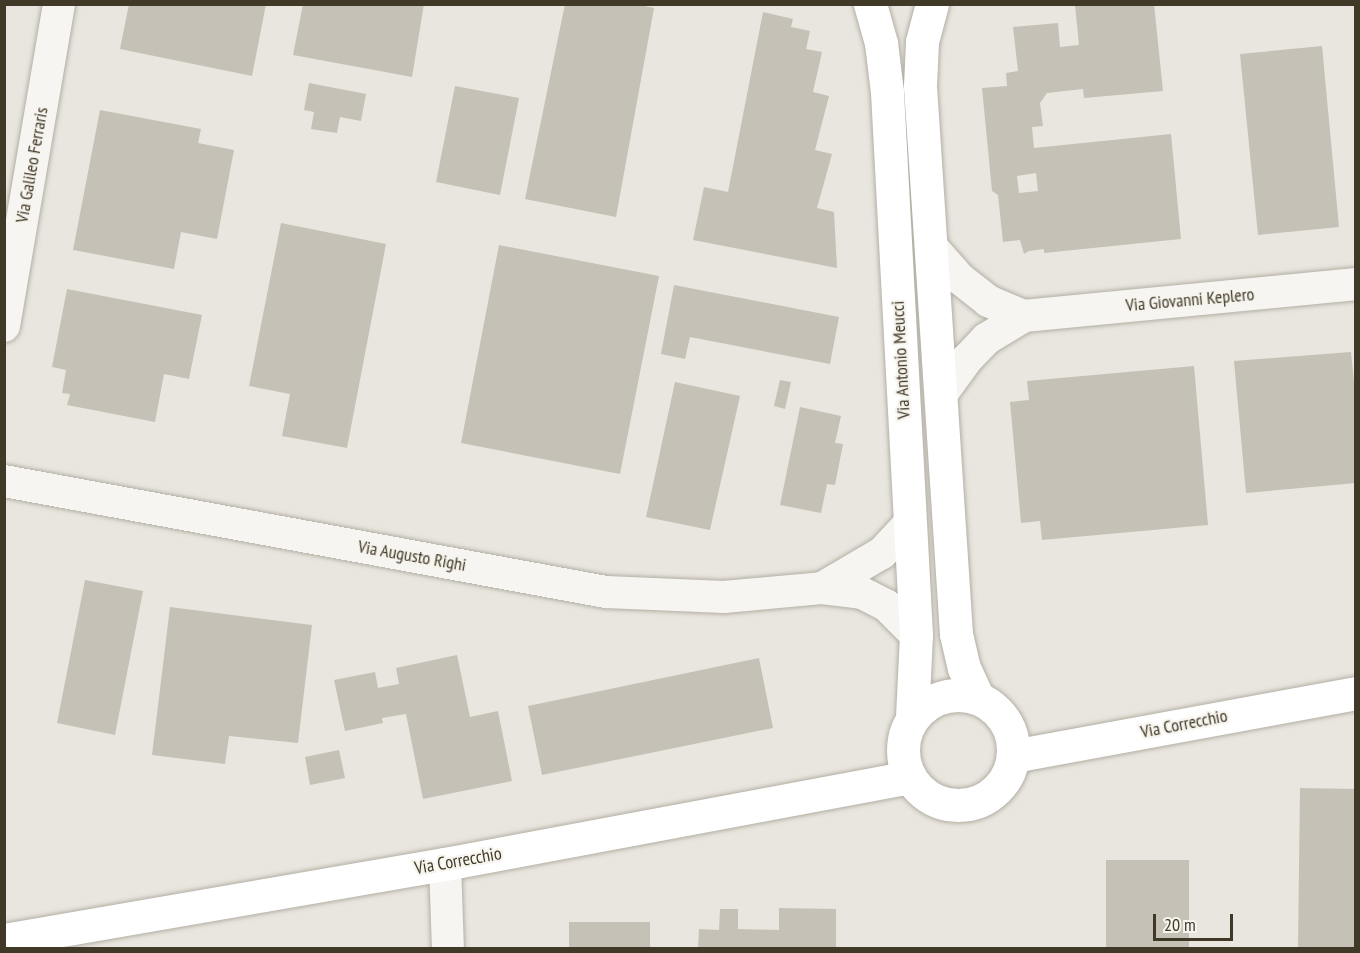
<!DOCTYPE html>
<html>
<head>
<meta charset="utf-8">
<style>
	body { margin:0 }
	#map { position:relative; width:1360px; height:953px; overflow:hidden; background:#e9e6df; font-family:"PT Sans Narrow",sans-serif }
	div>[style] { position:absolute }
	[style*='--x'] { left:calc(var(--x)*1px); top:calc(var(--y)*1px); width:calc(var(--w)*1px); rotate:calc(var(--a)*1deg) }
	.building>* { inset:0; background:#c6c1b6 }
	.roads { filter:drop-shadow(0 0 2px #b3afa4) drop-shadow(0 0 2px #b3afa4) }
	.street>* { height:32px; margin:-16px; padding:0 16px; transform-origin:16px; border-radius:16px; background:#f7f5f2 }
	.secondary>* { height:33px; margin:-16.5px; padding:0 16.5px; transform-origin:16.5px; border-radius:16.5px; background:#fff }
	.secondary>.ring { margin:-16.5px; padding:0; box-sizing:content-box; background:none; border:33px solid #fff; border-radius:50% }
	span { translate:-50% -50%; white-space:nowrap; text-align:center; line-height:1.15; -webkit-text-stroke:4.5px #f6f4ee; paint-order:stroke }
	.street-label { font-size:18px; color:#413927 }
	.frame { position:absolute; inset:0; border:6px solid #413927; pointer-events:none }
	.scale { position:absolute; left:1153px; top:914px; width:80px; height:27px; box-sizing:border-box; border:3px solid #413927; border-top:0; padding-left:8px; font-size:18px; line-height:21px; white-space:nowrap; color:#413927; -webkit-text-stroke:4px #f6f4ee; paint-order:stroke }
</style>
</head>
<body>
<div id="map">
	<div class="building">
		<div style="clip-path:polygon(129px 4px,266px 4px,252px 76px,120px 49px)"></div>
		<div style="clip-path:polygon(303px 4px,424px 4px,412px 77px,293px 55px)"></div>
		<div style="clip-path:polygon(565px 4px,635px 4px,654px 8px,616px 217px,525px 199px)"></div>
		<div style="clip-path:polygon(evenodd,1154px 4px,1163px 91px,1084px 98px,1083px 89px,1047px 93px,1040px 103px,1043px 126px,1032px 127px,1034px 148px,1171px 134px,1181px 239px,1044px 253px,1044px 249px,1029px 251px,1024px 254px,1020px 240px,1003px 242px,998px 195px,992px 191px,982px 88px,1007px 86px,1006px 73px,1018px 71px,1013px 27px,1058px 23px,1060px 47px,1079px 45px,1075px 5px,1154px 4px,1036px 173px,1038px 191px,1019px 193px,1017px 176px,1036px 173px)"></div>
		<div style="clip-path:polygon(763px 12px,793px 19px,791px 27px,810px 31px,806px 49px,822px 52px,813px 92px,829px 96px,815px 150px,832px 154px,817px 208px,834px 212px,837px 268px,693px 240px,704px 187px,728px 192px)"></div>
		<div style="clip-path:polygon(1322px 46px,1339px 227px,1258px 235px,1240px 54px)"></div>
		<div style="clip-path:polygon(309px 83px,366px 94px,361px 121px,340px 117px,337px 133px,311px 129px,314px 112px,304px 110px)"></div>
		<div style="clip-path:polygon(455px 86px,519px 98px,500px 195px,436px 182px)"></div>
		<div style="clip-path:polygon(100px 110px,201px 129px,198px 143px,234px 150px,217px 239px,181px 232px,174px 269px,73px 250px)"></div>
		<div style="clip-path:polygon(281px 223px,386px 244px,347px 448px,282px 436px,290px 394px,249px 386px)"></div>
		<div style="clip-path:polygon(499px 245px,659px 276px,620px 474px,461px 443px)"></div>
		<div style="clip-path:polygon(674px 285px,839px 317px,830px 364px,690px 337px,685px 359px,661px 354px)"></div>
		<div style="clip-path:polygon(67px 289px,202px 315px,189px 379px,164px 374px,155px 422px,67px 405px,70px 394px,62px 393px,66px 370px,52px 367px)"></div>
		<div style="clip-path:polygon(1351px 352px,1356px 402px,1356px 483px,1246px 493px,1234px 361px)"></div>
		<div style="clip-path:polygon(1194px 366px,1208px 525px,1042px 540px,1040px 521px,1021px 523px,1010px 402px,1029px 400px,1027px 381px)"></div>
		<div style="clip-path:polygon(780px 380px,791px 382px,785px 409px,774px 406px)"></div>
		<div style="clip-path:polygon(675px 382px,740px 396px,710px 530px,646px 517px)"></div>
		<div style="clip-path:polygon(800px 407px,841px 416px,835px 443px,843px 444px,835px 485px,827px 484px,821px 513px,780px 505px)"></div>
		<div style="clip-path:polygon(85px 580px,143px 591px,115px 735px,57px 723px)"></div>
		<div style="clip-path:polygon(170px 607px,312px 625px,298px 743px,229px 736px,225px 764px,152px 755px)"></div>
		<div style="clip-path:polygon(457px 655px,470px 717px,498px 711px,512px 781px,423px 799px,406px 714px,382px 718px,383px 723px,345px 731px,334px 680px,375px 672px,378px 688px,399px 684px,396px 668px)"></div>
		<div style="clip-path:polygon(759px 658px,773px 728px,542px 775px,528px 706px)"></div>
		<div style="clip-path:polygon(339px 750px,345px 778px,310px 785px,305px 757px)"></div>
		<div style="clip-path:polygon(1300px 788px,1356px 789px,1356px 948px,1298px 948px)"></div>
		<div style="clip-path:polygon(1106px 860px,1189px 860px,1189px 948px,1106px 948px)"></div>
		<div style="clip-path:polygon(779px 908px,836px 909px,836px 948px,698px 948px,699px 929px,719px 930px,720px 909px,738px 909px,738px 929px,779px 930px)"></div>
		<div style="clip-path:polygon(569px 922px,650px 922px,650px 948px,569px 948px)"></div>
	</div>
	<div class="roads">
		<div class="street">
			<div style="--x:931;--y:246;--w:43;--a:48.8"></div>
			<div style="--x:959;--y:278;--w:37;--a:38"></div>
			<div style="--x:988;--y:301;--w:39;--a:23"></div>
			<div style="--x:4;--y:326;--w:327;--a:-80.3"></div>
			<div style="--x:941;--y:395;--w:44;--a:-54.2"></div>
			<div style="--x:967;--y:359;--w:28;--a:-46"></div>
			<div style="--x:986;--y:339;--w:44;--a:-31.2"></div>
			<div style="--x:1024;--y:316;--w:334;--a:-5.5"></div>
			<div style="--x:4;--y:481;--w:612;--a:10.45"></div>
			<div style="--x:606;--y:592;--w:118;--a:2.4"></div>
			<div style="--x:724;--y:597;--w:98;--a:-5.2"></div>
			<div style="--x:822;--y:588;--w:40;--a:7.1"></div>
			<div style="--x:862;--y:593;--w:27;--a:27"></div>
			<div style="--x:886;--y:605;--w:42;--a:45"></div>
			<div style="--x:822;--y:588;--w:69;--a:-30.3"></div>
			<div style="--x:882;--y:553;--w:41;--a:-47"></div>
			<div style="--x:445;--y:864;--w:84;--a:88"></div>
		</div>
		<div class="secondary">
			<div style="--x:870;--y:4;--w:41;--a:74.2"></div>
			<div style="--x:881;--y:43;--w:49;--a:83"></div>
			<div style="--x:887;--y:92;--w:544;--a:86.94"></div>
			<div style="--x:916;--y:635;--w:83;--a:92.8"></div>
			<div style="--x:932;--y:4;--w:39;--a:105"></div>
			<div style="--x:922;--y:42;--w:44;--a:92.6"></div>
			<div style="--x:920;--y:86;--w:549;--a:86.24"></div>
			<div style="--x:956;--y:634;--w:35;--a:77"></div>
			<div style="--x:964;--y:668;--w:33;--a:65"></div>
			<div class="ring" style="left:903px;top:695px;width:77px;height:77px"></div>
			<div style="--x:1013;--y:756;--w:349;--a:-10.4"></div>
			<div style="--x:4;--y:940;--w:448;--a:-9.8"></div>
			<div style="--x:445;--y:864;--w:473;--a:-10.6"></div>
		</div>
	</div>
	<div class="street-label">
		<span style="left:32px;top:165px;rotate:-80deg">Via Galileo Ferraris</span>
		<span style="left:1190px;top:300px;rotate:-5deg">Via Giovanni Keplero</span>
		<span style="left:901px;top:360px;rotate:-93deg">Via Antonio Meucci</span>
		<span style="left:412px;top:556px;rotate:10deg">Via Augusto Righi</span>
		<span style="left:1184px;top:724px;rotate:-11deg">Via Correcchio</span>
		<span style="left:458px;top:861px;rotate:-10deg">Via Correcchio</span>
	</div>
	<div class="frame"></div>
	<div class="scale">20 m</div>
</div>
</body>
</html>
